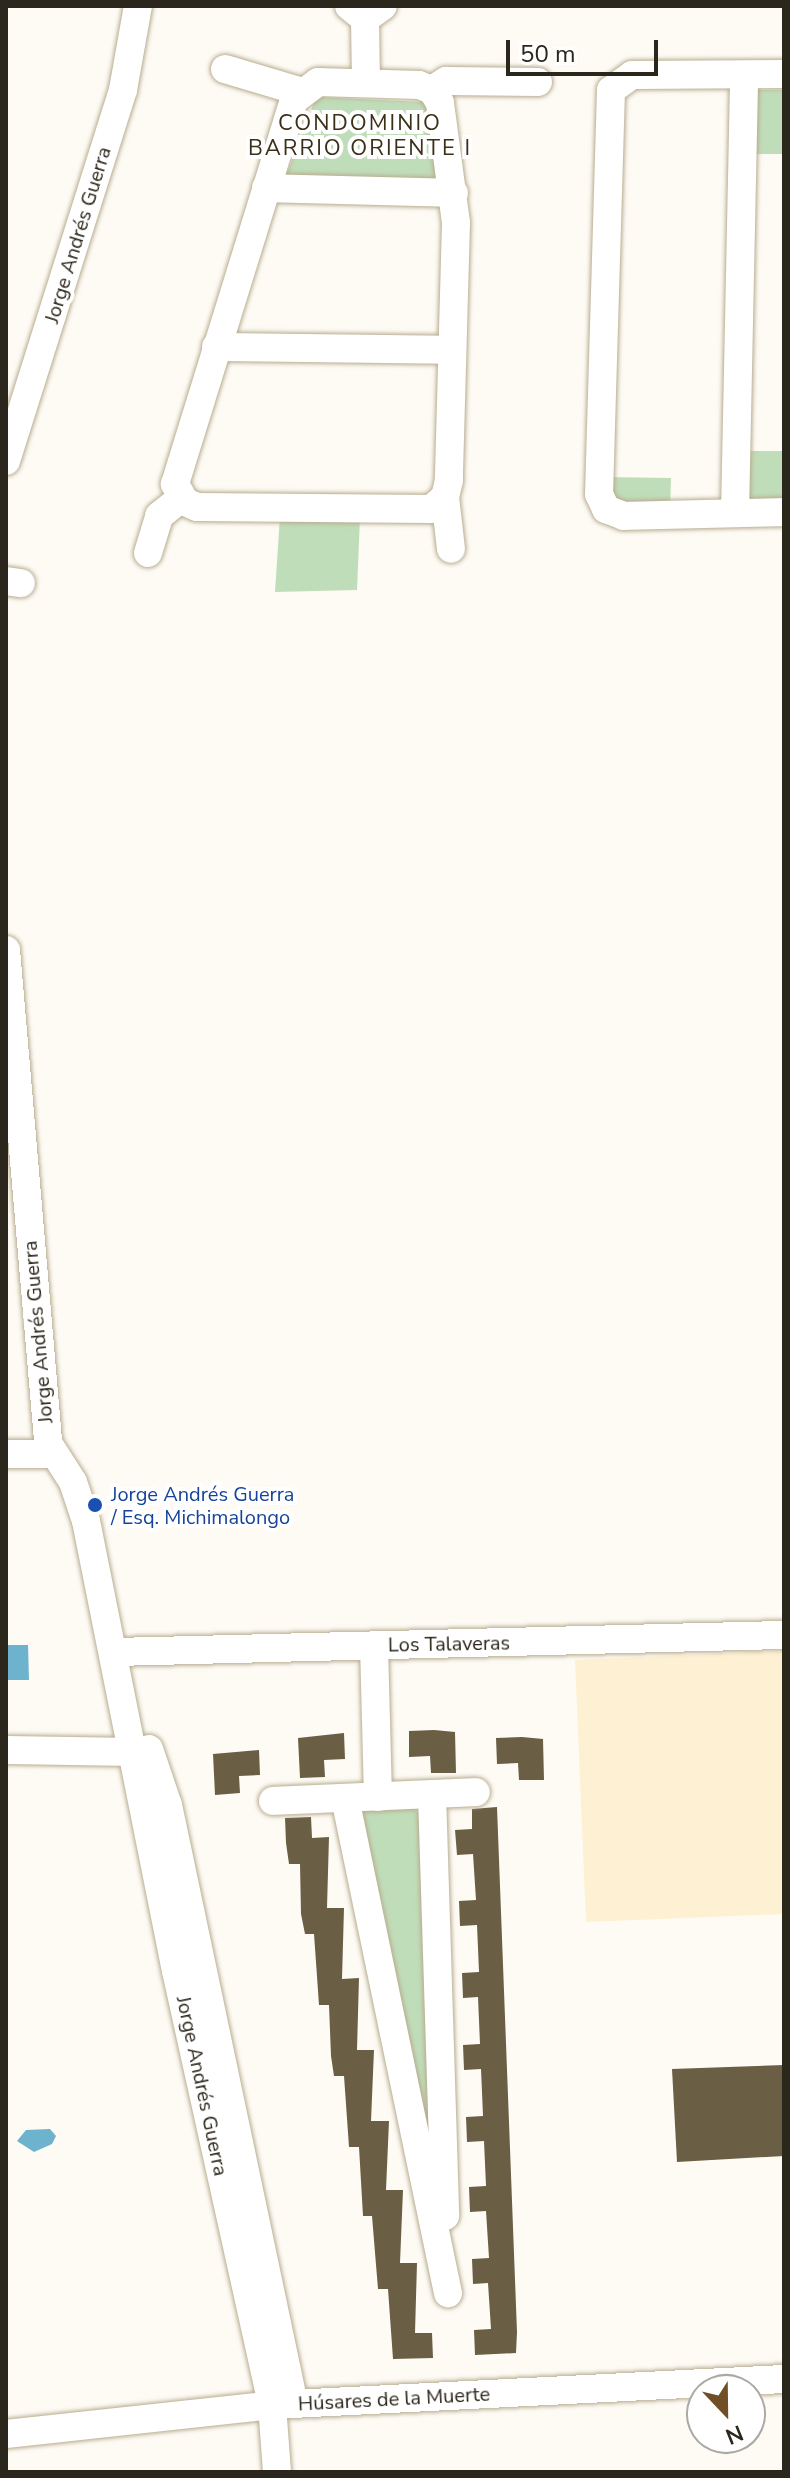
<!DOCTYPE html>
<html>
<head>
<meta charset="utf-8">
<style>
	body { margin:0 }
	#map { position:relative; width:790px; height:2478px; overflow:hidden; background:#fefbf5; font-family:"Nunito Sans",sans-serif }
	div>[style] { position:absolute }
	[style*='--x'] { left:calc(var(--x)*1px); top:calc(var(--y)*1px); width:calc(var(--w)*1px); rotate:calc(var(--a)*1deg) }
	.built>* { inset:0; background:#fef0d3 }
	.green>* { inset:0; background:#c0ddb9 }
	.water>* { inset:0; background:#6db3cd }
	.building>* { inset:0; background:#6a5e44 }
	.roads { filter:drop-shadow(0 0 2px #b8ac8f) drop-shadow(0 0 2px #b8ac8f) }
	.minor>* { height:28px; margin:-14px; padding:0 14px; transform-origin:14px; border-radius:14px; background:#fff }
	.dots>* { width:22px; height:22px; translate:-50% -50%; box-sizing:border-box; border:4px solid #fff; border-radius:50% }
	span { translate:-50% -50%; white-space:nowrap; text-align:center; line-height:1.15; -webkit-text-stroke:8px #fff; paint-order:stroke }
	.street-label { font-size:20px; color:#2c271c }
	.transit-label { font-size:20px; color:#164399 }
	.left { translate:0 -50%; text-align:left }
	.neighbourhood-label { font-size:22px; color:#3a2f17; letter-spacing:2px }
	.frame { position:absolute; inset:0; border:8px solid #2c271c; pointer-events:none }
	.north { position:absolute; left:686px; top:2374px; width:80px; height:80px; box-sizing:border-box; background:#fff; border:2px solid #aba9a4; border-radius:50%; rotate:158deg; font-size:22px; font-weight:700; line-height:32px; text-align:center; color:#2c271c }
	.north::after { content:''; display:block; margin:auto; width:28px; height:36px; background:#704e26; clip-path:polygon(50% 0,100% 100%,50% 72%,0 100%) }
	.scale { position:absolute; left:506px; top:40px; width:152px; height:36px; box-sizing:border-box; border:4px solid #2c271c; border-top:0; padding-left:10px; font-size:24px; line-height:28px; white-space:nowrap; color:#2c271c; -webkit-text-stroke:6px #fff; paint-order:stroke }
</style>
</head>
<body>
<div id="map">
	<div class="built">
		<div style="clip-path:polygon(784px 1651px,784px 1914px,586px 1922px,575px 1660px)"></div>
	</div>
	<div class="green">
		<div style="clip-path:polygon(756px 90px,784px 90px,784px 154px,755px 154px)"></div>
		<div style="clip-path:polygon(316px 97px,425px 102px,439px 180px,286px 176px)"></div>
		<div style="clip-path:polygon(748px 451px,784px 451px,784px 505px,748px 505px)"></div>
		<div style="clip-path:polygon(605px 477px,671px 478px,670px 510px,615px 505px)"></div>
		<div style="clip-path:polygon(280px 516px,360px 517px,357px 590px,275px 592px)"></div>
		<div style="clip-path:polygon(413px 1807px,422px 1818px,437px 2202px,362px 1810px)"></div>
	</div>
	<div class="water">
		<div style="clip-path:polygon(6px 1645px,28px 1645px,29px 1680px,6px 1680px)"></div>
		<div style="clip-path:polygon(50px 2129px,56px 2136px,52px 2144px,34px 2152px,17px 2141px,26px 2130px)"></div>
	</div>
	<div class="building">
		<div style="clip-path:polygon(434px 1730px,455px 1732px,456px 1773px,431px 1773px,430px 1756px,409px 1757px,409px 1731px)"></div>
		<div style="clip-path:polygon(344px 1733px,345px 1759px,324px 1760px,325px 1777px,300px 1778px,298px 1738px)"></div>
		<div style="clip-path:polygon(522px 1737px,543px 1739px,544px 1780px,519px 1780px,518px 1763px,497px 1764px,496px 1738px)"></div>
		<div style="clip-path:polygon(259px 1750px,260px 1775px,239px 1776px,240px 1793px,215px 1795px,213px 1754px)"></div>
		<div style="clip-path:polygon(497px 1807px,517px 2332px,516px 2353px,475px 2355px,474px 2330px,491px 2329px,488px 2283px,473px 2284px,472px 2259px,489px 2258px,486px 2211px,470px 2212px,469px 2187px,486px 2186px,484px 2141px,467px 2142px,466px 2117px,483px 2116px,481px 2069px,464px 2070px,463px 2045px,480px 2044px,478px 1997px,463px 1998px,462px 1973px,479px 1972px,477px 1925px,460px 1926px,459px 1901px,476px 1900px,473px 1854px,457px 1855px,455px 1830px,472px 1829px,472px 1809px)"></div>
		<div style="clip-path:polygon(311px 1817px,312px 1838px,329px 1837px,327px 1908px,344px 1908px,342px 1979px,359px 1978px,357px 2050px,374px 2050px,371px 2121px,389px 2121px,386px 2190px,403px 2190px,400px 2263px,417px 2263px,415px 2333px,432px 2333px,433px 2358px,393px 2359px,388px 2289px,378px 2289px,372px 2216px,363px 2216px,359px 2147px,349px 2147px,344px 2076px,334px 2076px,331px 2056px,329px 2005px,319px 2005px,314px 1934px,305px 1934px,301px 1914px,300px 1864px,289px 1864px,286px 1843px,285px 1818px)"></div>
		<div style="clip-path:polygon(784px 2065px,784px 2156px,677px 2162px,672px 2069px)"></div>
	</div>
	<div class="roads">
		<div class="minor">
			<div style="--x:349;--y:6;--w:21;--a:39"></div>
			<div style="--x:365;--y:19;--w:22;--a:-36"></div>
			<div style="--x:365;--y:19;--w:64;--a:89.1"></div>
			<div style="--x:225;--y:69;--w:77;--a:16.6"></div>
			<div style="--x:784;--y:74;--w:152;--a:179.6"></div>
			<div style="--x:632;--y:75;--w:26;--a:144"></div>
			<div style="--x:611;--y:90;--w:404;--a:91.7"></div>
			<div style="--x:599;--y:494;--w:17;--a:65"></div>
			<div style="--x:606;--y:509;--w:19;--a:21"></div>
			<div style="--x:624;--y:516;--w:160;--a:-1.4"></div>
			<div style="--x:318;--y:82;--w:101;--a:1.7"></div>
			<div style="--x:419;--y:85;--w:14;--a:21"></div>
			<div style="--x:432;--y:90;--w:15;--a:58"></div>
			<div style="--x:440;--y:103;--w:121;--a:82.4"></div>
			<div style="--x:456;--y:223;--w:257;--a:91.6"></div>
			<div style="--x:449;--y:480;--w:17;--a:103"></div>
			<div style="--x:445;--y:497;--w:18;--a:139"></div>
			<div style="--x:431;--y:509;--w:234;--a:-179.5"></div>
			<div style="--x:197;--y:507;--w:13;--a:-157"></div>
			<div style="--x:185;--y:502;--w:21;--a:-119"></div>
			<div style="--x:175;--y:484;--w:402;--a:-72.8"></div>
			<div style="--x:294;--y:100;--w:30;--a:-37"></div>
			<div style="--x:432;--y:90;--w:17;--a:-33"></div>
			<div style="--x:446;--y:81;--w:92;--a:0.6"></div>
			<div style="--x:266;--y:188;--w:188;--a:1.5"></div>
			<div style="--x:216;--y:347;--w:236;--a:0.7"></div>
			<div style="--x:6;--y:461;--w:389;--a:-72.5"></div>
			<div style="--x:123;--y:90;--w:85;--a:-79.9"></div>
			<div style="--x:445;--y:497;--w:52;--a:83.4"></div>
			<div style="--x:735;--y:513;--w:438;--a:-88.8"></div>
			<div style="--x:148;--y:553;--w:39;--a:-73"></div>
			<div style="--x:159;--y:516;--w:28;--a:-39"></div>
			<div style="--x:6;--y:581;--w:15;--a:8"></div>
			<div style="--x:6;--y:950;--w:495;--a:85.1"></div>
			<div style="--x:48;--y:1443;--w:46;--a:57.3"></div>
			<div style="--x:73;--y:1482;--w:41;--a:71.6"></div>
			<div style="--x:86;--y:1521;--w:459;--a:78.7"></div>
			<div style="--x:176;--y:1971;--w:444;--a:77.5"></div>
			<div style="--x:272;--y:2405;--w:67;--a:85.7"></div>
			<div style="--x:6;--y:1454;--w:47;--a:0"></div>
			<div style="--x:374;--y:1645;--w:152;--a:88.5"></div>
			<div style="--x:115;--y:1652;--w:669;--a:-1.46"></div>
			<div style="--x:149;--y:1749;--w:59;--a:71.3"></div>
			<div style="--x:168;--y:1805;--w:612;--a:78.12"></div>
			<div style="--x:6;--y:1750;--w:130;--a:0.9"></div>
			<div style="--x:432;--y:1794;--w:422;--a:88.2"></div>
			<div style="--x:345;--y:1798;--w:506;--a:78.25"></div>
			<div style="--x:273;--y:1801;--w:203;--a:-2.5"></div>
			<div style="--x:6;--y:2434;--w:268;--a:-6.2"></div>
			<div style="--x:272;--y:2405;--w:513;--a:-2.91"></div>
		</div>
	</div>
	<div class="dots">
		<div style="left:95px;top:1505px;background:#1a4fb4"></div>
	</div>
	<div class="street-label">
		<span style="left:78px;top:235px;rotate:-73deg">Jorge Andrés Guerra</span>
		<span style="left:38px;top:1332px;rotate:-95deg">Jorge Andrés Guerra</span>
		<span style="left:449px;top:1644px;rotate:-1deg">Los Talaveras</span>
		<span style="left:202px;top:2086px;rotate:78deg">Jorge Andrés Guerra</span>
		<span style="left:394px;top:2399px;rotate:-3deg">Húsares de la Muerte</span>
	</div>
	<div class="transit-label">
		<span class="left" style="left:111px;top:1506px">Jorge Andrés Guerra<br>/ Esq. Michimalongo</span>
	</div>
	<div class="neighbourhood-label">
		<span style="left:360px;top:136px">CONDOMINIO<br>BARRIO ORIENTE I</span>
	</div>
	<div class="frame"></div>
	<div class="north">N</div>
	<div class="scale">50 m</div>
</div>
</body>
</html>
